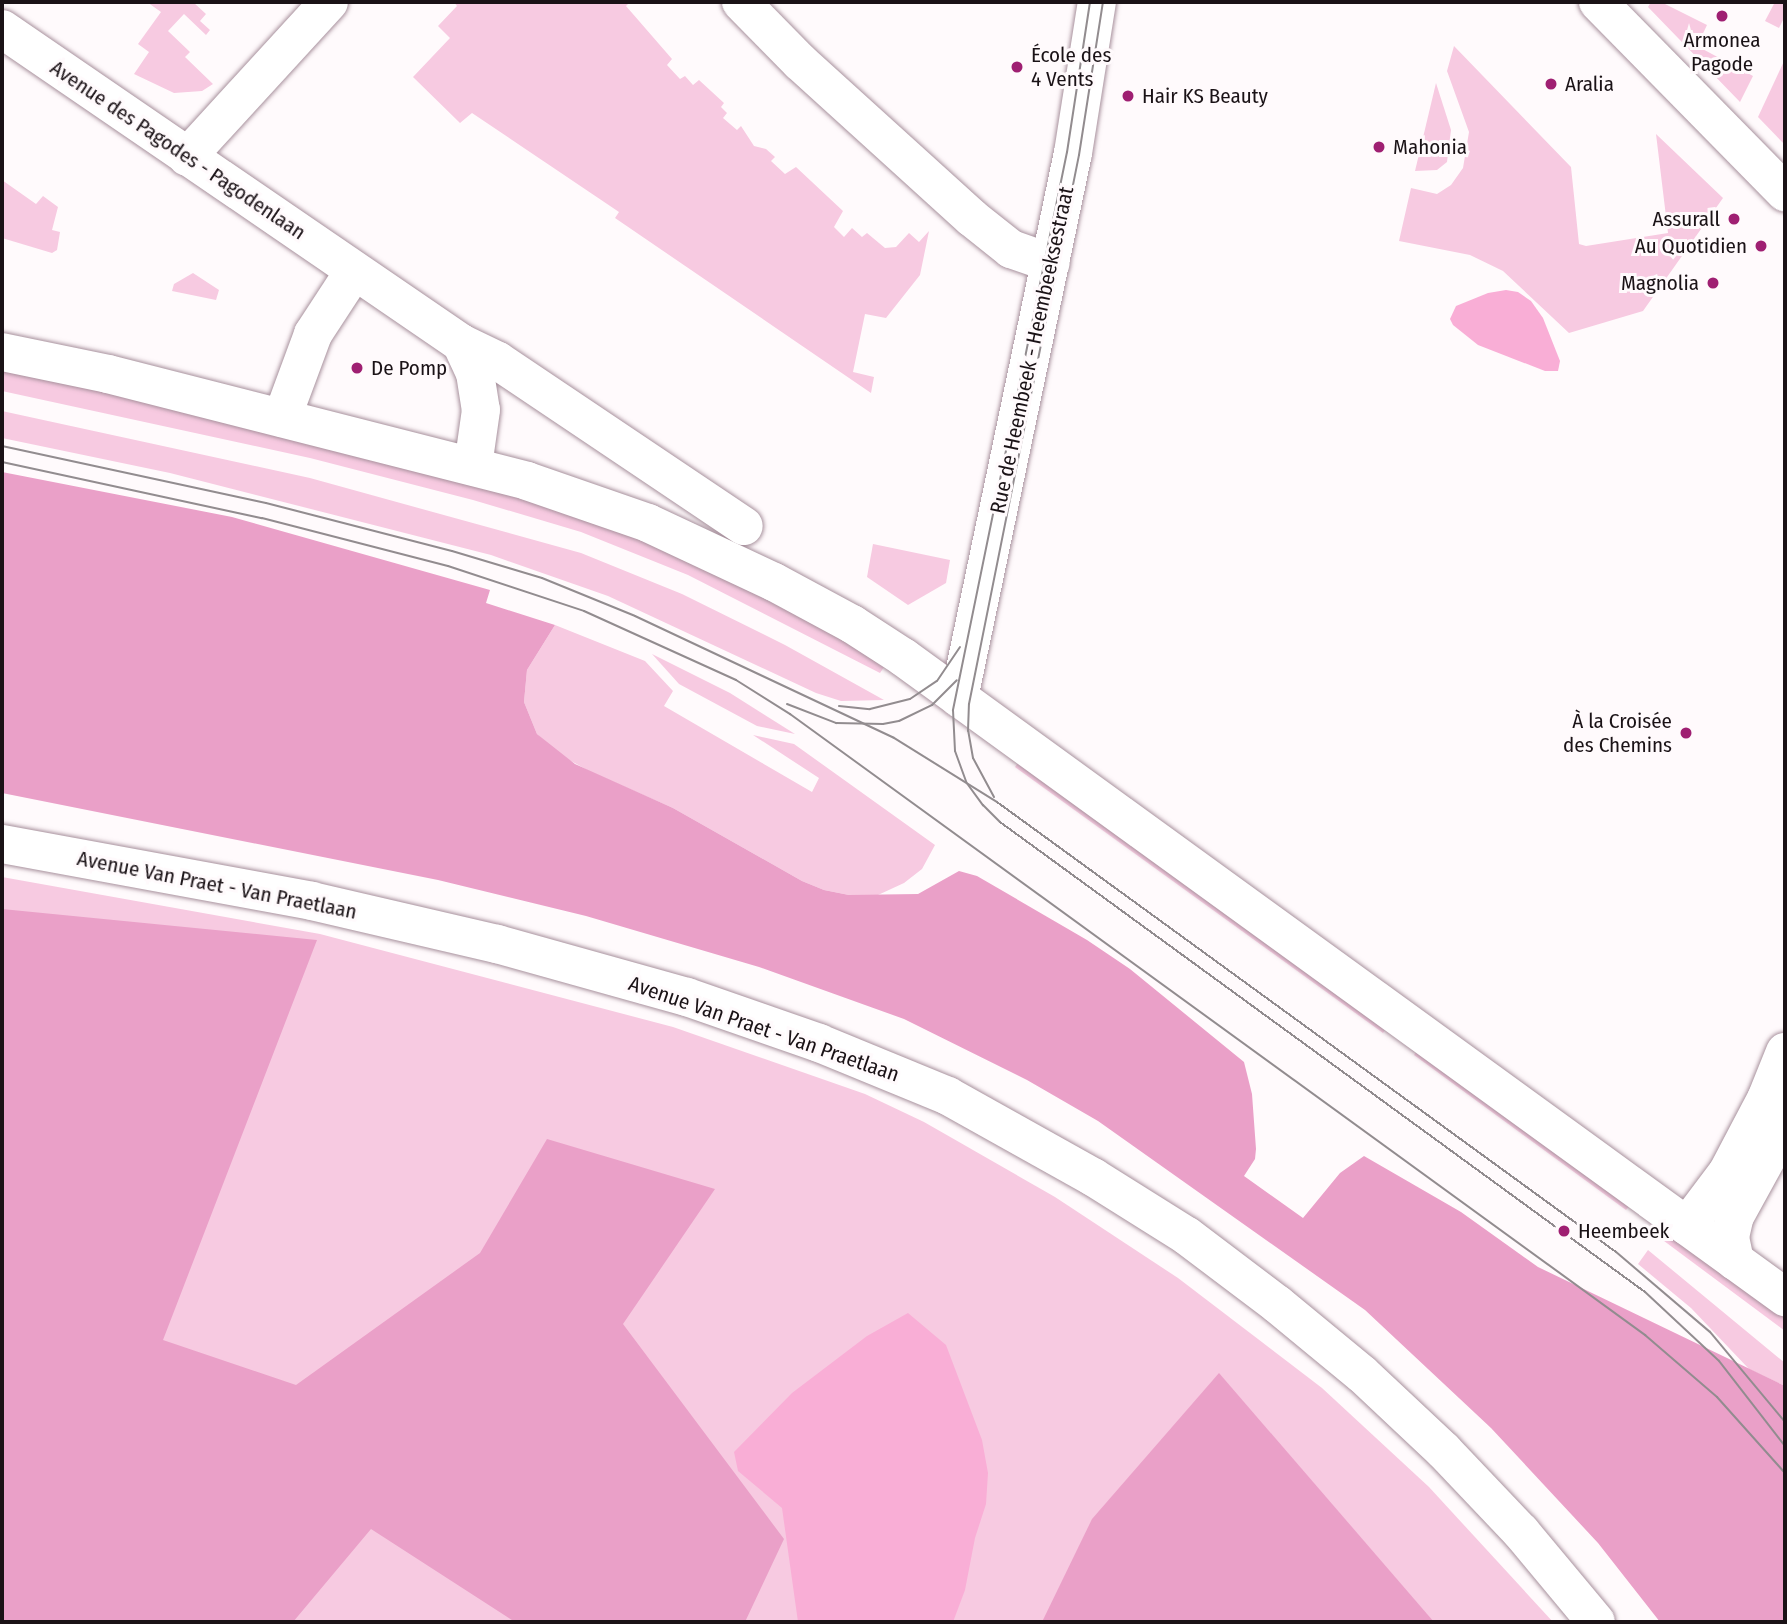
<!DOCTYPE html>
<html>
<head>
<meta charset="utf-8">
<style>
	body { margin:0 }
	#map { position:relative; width:1787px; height:1624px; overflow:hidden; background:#fffafc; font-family:"Fira Sans Condensed",sans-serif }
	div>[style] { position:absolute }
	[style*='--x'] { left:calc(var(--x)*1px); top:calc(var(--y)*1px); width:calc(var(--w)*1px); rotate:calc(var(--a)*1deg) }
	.green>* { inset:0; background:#f7cae1 }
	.forest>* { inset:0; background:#eaa0c8 }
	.water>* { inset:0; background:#f9aed6 }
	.roads { filter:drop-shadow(0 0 2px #a8919d) drop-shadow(0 0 2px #a8919d) }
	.minor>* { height:38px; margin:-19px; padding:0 19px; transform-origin:19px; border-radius:19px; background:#fff }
	.major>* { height:38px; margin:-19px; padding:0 19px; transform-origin:19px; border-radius:19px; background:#fff }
	.tram>* { height:2px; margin:-1px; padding:0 1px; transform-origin:1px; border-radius:1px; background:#928c8f }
	.dots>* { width:19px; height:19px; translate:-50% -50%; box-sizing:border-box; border:4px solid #fffafc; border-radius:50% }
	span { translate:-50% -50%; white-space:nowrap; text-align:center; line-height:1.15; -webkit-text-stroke:6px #fffafc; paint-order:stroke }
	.poi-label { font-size:21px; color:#1a1216 }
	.left { translate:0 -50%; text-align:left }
	.right { translate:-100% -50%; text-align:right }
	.street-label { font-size:21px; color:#1a1216 }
	.frame { position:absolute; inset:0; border:4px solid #1a1216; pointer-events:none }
</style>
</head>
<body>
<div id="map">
	<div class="green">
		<div style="clip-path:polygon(147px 2px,193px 2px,206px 14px,200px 21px,210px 30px,206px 35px,184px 14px,168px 31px,190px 52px,185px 57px,213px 84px,202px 91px,174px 93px,134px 74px,149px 52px,138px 44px,161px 12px)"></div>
		<div style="clip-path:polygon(454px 2px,630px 2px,626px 6px,672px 59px,667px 65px,680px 79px,685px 76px,693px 85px,699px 80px,724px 103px,721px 107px,727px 113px,723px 118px,737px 130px,741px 126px,754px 146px,766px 149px,775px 157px,771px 161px,785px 174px,796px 167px,843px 211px,834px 227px,844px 237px,852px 228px,862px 237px,867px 233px,885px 248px,896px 247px,909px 233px,919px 242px,929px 231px,920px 275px,886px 318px,865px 314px,853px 372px,874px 377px,871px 393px,615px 218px,619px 212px,472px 113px,460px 123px,413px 77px,450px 38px,438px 26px,457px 6px)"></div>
		<div style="clip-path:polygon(1651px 2px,1661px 2px,1707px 25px,1697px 46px,1753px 76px,1740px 102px,1648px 7px)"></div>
		<div style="clip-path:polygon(1775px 2px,1785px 2px,1785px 16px,1779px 28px,1765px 21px)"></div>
		<div style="clip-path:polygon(1454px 46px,1571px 167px,1579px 244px,1586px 246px,1668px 233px,1656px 134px,1723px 198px,1643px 311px,1569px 333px,1503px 271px,1470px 255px,1399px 241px,1411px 188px,1437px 194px,1451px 185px,1463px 168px,1469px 132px,1447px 71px)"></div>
		<div style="clip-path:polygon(1785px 59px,1785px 145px,1758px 117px)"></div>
		<div style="clip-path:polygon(1436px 83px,1451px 130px,1447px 162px,1437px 170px,1415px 171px)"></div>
		<div style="clip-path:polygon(2px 180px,36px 204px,43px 196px,58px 207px,52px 230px,60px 232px,57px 250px,52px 253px,2px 238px)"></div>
		<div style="clip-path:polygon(193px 273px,219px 290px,216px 300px,172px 291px,174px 284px)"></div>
		<div style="clip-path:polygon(2px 370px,99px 390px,469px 480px,637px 536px,828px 630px,886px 664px,880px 673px,688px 575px,581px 532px,473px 500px,310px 458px,2px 391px)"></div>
		<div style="clip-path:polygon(2px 411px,310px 478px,581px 553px,682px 594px,785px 645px,884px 700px,841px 701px,816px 693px,608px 596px,491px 555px,170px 473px,2px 438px)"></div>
		<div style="clip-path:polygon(873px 544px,950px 560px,946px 583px,908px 605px,867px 577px)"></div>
		<div style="clip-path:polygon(555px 625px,645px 661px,673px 691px,664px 706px,812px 792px,819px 778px,753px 735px,794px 744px,935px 845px,922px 869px,904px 883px,878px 895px,849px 895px,824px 890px,802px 881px,673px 808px,591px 772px,560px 755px,537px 734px,524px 702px,527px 670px)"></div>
		<div style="clip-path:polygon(652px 654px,730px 693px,795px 734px,757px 726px,679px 684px)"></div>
		<div style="clip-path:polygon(1020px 760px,1387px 1027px,1383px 1033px,1015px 767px)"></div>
		<div style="clip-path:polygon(2px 877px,320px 934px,673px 1027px,865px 1094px,924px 1122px,1055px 1197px,1178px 1278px,1322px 1388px,1429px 1487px,1553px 1622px,2px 1622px)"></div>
		<div style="clip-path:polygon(1418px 1049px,1630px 1205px,1626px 1210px,1414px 1055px)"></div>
		<div style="clip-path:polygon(1662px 1227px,1785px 1317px,1785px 1331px,1656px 1235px)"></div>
		<div style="clip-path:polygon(1648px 1250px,1785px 1363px,1785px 1386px,1749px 1369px,1691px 1308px,1638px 1264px)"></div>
	</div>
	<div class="forest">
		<div style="clip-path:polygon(2px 472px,232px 517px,490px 590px,486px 603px,555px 625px,527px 670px,524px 702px,537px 734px,575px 764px,673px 808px,802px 881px,824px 890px,849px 895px,918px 894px,959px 871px,977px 876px,1087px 940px,1130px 969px,1244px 1062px,1252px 1094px,1256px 1149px,1255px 1159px,1244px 1176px,1303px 1218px,1340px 1173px,1364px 1156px,1461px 1212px,1538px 1267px,1785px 1386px,1785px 1622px,1660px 1622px,1598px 1543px,1491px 1428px,1365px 1310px,1098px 1121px,1027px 1080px,904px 1019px,759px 967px,586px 916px,438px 880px,2px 793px)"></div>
		<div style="clip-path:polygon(2px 909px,317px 940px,163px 1340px,296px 1385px,480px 1253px,547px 1139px,715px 1189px,623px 1324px,784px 1539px,745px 1622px,515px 1622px,371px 1529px,293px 1622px,2px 1622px)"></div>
		<div style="clip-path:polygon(1219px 1373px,1434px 1622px,1042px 1622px,1092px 1519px)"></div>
	</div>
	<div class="water">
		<div style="clip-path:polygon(1506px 290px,1518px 292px,1531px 301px,1543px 318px,1560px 361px,1558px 371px,1545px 371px,1478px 345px,1453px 325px,1450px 319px,1456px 306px,1488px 293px)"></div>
		<div style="clip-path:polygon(908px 1313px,946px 1345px,982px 1440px,988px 1473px,986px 1504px,975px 1538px,965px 1590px,953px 1622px,798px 1622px,782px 1508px,738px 1471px,734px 1452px,792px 1393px,867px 1336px)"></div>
	</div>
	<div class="roads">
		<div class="minor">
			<div style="--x:741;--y:2;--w:84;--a:45.5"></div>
			<div style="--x:800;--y:62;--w:232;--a:42.2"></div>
			<div style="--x:972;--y:218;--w:50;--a:38.5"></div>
			<div style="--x:1011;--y:249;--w:42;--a:19.3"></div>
			<div style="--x:1598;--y:2;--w:267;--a:45.5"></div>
			<div style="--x:2;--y:29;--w:556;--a:34.38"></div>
			<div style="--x:461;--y:343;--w:41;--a:25.9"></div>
			<div style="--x:498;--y:361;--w:296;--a:33.9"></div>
			<div style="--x:187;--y:157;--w:210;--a:-47.5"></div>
			<div style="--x:461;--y:343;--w:33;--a:65"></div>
			<div style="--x:475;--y:373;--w:37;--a:81"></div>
			<div style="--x:481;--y:410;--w:57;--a:98.1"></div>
			<div style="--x:2;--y:352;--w:108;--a:11.7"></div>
			<div style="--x:108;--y:374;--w:432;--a:14.3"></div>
			<div style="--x:527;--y:481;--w:128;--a:19.1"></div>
			<div style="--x:648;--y:523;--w:139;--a:25.1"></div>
			<div style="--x:774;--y:582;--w:89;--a:28.3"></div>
			<div style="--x:852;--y:624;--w:61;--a:32.9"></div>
			<div style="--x:903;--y:657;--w:1090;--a:35.97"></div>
			<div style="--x:282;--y:418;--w:90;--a:-69.7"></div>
			<div style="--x:313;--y:334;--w:75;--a:-56.9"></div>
			<div style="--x:959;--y:698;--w:557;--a:-78.19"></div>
			<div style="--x:1073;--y:153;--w:153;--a:-81"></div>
			<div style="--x:1687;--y:1226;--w:66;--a:-53"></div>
			<div style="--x:1727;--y:1173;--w:84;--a:-62.2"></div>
			<div style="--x:1766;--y:1099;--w:51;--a:-68"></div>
			<div style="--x:1735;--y:1261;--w:25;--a:-102"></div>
			<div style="--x:1730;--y:1237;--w:22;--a:-77"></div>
			<div style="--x:1735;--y:1216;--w:104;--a:-61.2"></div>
		</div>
		<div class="major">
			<div style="--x:2;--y:844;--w:315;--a:10.4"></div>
			<div style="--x:312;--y:901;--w:190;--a:13.1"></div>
			<div style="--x:497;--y:944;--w:197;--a:15.6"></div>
			<div style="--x:687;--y:997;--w:140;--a:19.2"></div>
			<div style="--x:819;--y:1043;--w:139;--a:22.3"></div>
			<div style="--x:948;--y:1096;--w:166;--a:29.2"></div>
			<div style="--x:1093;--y:1177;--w:111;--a:32.1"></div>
			<div style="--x:1187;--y:1236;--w:113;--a:37.1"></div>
			<div style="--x:1277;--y:1304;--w:110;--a:39.5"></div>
			<div style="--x:1362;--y:1374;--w:112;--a:43.2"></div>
			<div style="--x:1444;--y:1451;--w:112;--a:46.5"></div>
			<div style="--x:1521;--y:1532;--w:117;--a:50.2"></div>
		</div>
	</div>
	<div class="tram">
		<div style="--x:1090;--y:2;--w:152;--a:98.7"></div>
		<div style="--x:1067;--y:152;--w:570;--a:101.55"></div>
		<div style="--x:953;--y:710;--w:41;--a:87.2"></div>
		<div style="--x:955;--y:751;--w:33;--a:70"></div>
		<div style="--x:966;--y:782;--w:29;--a:54"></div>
		<div style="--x:983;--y:805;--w:24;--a:45"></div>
		<div style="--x:1000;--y:822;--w:798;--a:36.08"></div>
		<div style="--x:1645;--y:1292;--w:101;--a:43"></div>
		<div style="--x:1719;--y:1361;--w:108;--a:52.2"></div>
		<div style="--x:2;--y:446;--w:270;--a:12.2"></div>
		<div style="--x:266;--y:503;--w:192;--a:14.5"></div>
		<div style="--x:452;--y:551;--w:94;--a:16.7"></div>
		<div style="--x:542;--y:578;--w:100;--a:22.2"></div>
		<div style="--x:635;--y:616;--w:286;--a:25.2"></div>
		<div style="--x:894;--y:738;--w:121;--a:31.9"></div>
		<div style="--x:997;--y:802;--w:765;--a:36.02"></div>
		<div style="--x:1616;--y:1252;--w:123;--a:40.4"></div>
		<div style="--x:1710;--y:1332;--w:117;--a:50.2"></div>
		<div style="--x:2;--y:462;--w:266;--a:12.2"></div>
		<div style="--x:262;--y:518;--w:192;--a:14.5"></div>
		<div style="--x:448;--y:566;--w:143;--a:18.3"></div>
		<div style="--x:584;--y:611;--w:167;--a:24.4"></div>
		<div style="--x:736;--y:680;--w:64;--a:32.2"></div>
		<div style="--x:790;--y:714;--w:1057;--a:35.99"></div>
		<div style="--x:1645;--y:1335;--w:95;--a:40.7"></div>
		<div style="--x:1717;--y:1397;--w:102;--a:48.2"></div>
		<div style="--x:787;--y:704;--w:53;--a:21.2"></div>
		<div style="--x:836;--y:723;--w:47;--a:1.2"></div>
		<div style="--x:883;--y:724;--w:16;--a:-11"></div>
		<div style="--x:899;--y:721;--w:37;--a:-26"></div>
		<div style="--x:932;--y:705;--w:35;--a:-45"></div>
		<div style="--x:839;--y:706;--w:31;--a:6"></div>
		<div style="--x:870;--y:709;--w:41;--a:-14"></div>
		<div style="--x:910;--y:699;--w:32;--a:-34"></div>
		<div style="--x:937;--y:681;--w:41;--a:-55.9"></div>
		<div style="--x:994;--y:797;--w:44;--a:-118.3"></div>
		<div style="--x:973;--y:758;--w:27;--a:-100"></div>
		<div style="--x:968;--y:731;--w:27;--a:-88"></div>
		<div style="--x:969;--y:704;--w:560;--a:-78.67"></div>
		<div style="--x:1079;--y:155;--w:155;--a:-81.1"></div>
	</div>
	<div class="dots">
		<div style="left:1722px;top:16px;background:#9f1f72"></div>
		<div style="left:1017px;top:67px;background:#9f1f72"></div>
		<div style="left:1551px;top:84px;background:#9f1f72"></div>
		<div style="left:1128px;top:96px;background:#9f1f72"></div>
		<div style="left:1379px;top:147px;background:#9f1f72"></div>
		<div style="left:1734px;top:219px;background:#9f1f72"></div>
		<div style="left:1761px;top:246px;background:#9f1f72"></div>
		<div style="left:1713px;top:283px;background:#9f1f72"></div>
		<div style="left:357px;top:368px;background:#9f1f72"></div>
		<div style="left:1686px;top:733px;background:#9f1f72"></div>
		<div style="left:1564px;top:1231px;background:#9f1f72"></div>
	</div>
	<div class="poi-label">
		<span style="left:1722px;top:52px">Armonea<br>Pagode</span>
		<span class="left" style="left:1031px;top:67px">École des<br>4 Vents</span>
		<span class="left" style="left:1565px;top:84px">Aralia</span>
		<span class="left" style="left:1142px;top:96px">Hair KS Beauty</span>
		<span class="left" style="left:1393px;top:147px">Mahonia</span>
		<span class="right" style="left:1720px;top:219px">Assurall</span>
		<span class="right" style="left:1747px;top:246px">Au Quotidien</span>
		<span class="right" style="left:1699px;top:283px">Magnolia</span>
		<span class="left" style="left:371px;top:368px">De Pomp</span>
		<span class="right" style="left:1672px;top:733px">À la Croisée<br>des Chemins</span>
		<span class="left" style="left:1578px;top:1231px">Heembeek</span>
	</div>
	<div class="street-label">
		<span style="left:178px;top:150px;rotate:34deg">Avenue des Pagodes - Pagodenlaan</span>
		<span style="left:1032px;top:350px;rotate:-78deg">Rue de Heembeek - Heembeeksestraat</span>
		<span style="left:217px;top:885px;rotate:11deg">Avenue Van Praet - Van Praetlaan</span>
		<span style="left:764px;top:1029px;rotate:19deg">Avenue Van Praet - Van Praetlaan</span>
	</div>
	<div class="frame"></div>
</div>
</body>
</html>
